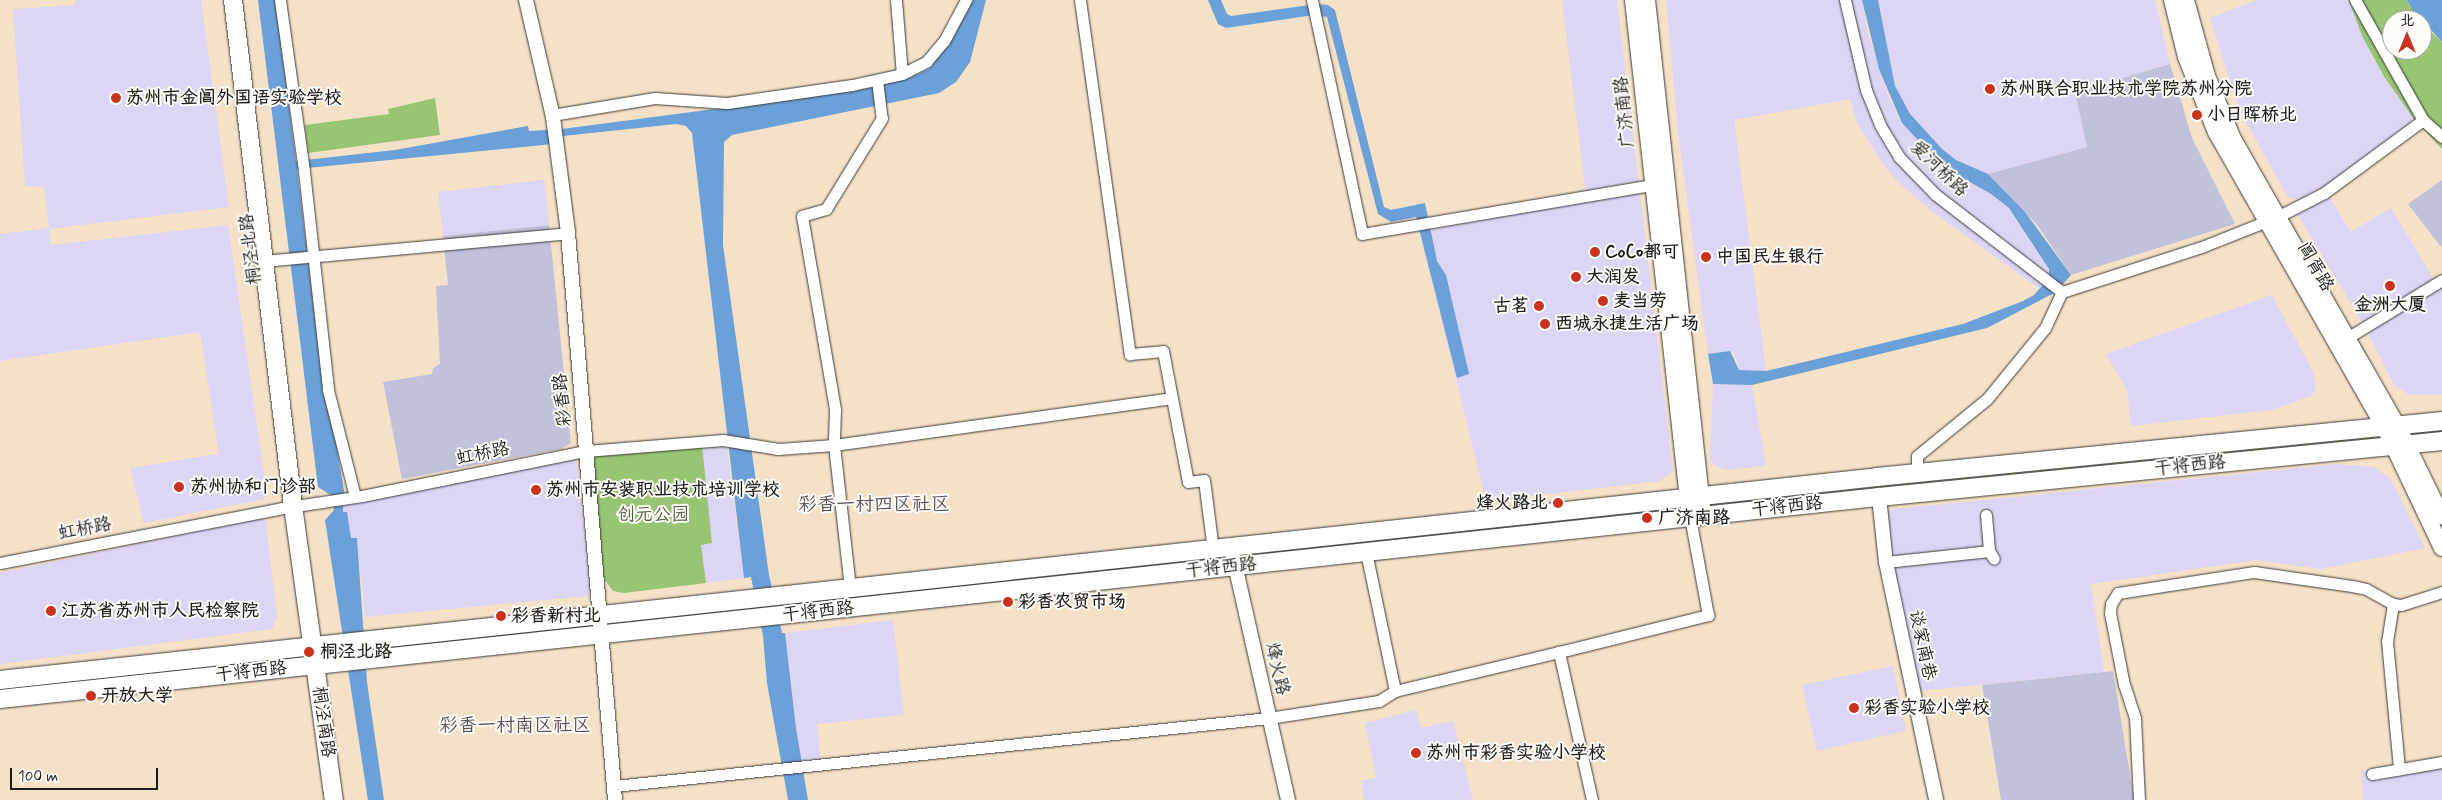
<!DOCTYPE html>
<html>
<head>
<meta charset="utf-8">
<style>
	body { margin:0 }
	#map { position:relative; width:2442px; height:800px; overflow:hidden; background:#f4e1c7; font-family:Mynerve,"LXGW WenKai TC",sans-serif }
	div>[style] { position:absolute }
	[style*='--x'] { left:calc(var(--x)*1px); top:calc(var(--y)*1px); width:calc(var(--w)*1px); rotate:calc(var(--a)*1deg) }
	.built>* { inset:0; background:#dcd5f6 }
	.industrial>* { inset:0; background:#c2c1dc }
	.green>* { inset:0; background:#98c573 }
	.water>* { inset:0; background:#6ca0d8 }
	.roads { filter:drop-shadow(0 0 1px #3c3a36) drop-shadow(0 0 1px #3c3a36) }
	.minor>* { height:11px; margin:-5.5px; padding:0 5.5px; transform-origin:5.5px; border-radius:5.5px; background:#fff }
	.tertiary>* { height:14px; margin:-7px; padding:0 7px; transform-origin:7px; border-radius:7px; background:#fff }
	.secondary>* { height:16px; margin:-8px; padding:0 8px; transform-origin:8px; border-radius:8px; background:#fff }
	.primary>* { height:18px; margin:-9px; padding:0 9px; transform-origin:9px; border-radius:9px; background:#fff }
	.dots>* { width:14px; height:14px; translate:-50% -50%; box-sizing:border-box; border:2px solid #fdfcf7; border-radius:50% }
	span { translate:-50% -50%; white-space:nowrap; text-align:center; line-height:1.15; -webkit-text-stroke:4px #fdfcf7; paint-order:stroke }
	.poi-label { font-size:18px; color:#1c1c1c; font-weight:700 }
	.left { translate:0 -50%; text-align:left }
	.right { translate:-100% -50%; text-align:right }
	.street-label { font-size:18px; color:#1c1c1c }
	.park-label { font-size:18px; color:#4e603f }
	.neighbourhood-label { font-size:19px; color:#5c4e5a }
	.north { position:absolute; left:2382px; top:10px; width:50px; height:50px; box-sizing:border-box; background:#fdfcf7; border:1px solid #a3a29f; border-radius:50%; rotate:0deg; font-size:14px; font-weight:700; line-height:20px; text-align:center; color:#1c1c1c }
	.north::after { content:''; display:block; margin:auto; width:18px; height:22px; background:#c8321e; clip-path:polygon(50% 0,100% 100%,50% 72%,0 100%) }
	.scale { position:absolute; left:10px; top:768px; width:148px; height:22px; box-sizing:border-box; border:2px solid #1c1c1c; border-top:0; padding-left:6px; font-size:15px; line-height:18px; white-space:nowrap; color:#1c1c1c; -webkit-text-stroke:4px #fdfcf7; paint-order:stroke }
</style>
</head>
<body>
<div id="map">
	<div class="built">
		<div style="clip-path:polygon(75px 0,201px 0,229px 207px,49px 229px,51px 245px,228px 225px,267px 494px,263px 499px,144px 523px,130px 468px,219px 454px,200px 332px,0 361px,0 234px,49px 228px,44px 187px,25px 186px,13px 9px,75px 5px)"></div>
		<div style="clip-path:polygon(1562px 0,1617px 0,1673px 471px,1660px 481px,1486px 501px,1420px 233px,1586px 195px)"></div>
		<div style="clip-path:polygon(1666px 0,1862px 0,1868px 32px,1888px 95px,1902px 123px,1953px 174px,1991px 194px,2009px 208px,2049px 269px,2049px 278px,2040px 289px,1934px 213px,1896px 180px,1879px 159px,1857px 123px,1850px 99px,1734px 120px,1766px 371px,1739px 370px,1734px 352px,1708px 354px,1678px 131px)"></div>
		<div style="clip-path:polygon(1878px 0,2155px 0,2170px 64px,2075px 92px,2087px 147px,1988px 174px,1956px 160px,1942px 149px,1917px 124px,1902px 103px,1895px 86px)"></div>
		<div style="clip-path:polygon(2257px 0,2349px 0,2372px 55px,2414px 119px,2363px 163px,2302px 199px,2288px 197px,2239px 110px,2210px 18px)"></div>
		<div style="clip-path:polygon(544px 180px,549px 225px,443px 236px,438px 192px)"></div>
		<div style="clip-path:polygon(2328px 195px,2351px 232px,2391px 208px,2436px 283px,2364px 325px,2298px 215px)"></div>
		<div style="clip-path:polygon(2442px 284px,2442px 395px,2409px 395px,2394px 385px,2366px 329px)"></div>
		<div style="clip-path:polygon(2272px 295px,2313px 372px,2316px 389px,2311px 396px,2272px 410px,2131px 426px,2127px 390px,2106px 354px)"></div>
		<div style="clip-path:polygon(1713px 384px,1752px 385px,1766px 466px,1726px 470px,1714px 465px,1710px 459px)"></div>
		<div style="clip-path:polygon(702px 444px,727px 447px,744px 578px,706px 583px,701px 545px,712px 543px)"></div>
		<div style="clip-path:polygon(576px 458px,591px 589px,588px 596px,365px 617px,357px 538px,351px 538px,347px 512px,343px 512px,343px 505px)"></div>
		<div style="clip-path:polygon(2339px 464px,2373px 467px,2390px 478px,2425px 548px,2321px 569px,2256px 560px,2091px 584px,2104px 672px,1919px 691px,1891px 565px,1885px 510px)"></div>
		<div style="clip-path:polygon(265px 517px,277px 616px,272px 629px,0 664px,0 573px)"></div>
		<div style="clip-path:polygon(893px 620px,904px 715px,817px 724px,821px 763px,801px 765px,785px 633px)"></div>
		<div style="clip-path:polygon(1893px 666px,1906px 731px,1817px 751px,1802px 685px)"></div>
		<div style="clip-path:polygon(1416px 710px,1421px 728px,1453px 721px,1473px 800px,1364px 800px,1361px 781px,1376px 778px,1365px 723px)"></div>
		<div style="clip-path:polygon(2442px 758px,2442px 800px,2363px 800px,2361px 771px)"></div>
	</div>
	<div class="industrial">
		<div style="clip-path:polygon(2170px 64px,2192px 138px,2235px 224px,2071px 275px,2038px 226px,1988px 174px,2087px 147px,2075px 92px)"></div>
		<div style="clip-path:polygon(2442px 180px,2442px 245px,2441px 247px,2408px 204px)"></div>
		<div style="clip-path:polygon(549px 225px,571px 443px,561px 449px,402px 479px,383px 382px,432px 374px,433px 368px,440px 364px,436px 286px,448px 285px,443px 236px)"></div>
		<div style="clip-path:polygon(2113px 671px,2134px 800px,2001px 800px,1982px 685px)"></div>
	</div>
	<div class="green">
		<div style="clip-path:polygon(2349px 0,2407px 0,2418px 20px,2392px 20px,2392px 50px,2422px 50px,2422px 23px,2442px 42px,2442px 149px,2414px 119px,2385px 78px,2362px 36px)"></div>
		<div style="clip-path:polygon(435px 98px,440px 135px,308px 153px,305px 125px,389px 114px,388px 109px)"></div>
		<div style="clip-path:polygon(702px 444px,712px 543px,701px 545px,706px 583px,624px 593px,613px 591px,603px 577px,592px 453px)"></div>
	</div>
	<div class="water">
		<div style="clip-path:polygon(258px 0,275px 0,296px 161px,395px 150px,528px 126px,529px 131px,562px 129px,860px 90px,909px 78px,929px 69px,971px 0,986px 0,970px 62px,956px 82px,939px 93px,732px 135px,724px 142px,723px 245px,769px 575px,782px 633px,785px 633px,796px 728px,808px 800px,788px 800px,767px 683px,763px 636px,751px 577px,744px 578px,692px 133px,686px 126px,676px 124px,563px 136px,563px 143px,297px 169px,320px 360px,326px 378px,344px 491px,343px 512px,347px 512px,351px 538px,357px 538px,367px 682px,384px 800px,368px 800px,325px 520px,334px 510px,332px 496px,318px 487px)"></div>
		<div style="clip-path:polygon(1208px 0,1221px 0,1227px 14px,1231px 16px,1317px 4px,1328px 5px,1335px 10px,1384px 207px,1391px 210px,1425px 203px,1437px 261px,1446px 275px,1469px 374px,1457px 378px,1416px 217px,1391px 222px,1378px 214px,1327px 17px,1314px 15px,1226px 28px,1218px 24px)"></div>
		<div style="clip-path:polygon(1862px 0,1878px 0,1895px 86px,1910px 114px,1942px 149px,1956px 160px,1988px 174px,2025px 212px,2071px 275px,2056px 292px,1987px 328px,1752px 385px,1713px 384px,1708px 354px,1730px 351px,1739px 370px,1766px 371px,1963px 324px,2023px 301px,2034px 295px,2049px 278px,2049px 269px,2009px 208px,1991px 194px,1943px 167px,1902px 123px,1879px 69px)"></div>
		<div style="clip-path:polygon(2407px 0,2442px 0,2442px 42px,2422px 20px,2418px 20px)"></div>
	</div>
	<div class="roads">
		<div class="minor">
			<div style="--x:280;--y:0;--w:173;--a:82"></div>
			<div style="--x:304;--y:171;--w:220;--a:83.7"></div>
			<div style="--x:328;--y:390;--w:110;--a:75.8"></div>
			<div style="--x:896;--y:0;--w:74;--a:85.4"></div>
			<div style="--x:1080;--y:0;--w:358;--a:82"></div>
			<div style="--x:1130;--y:354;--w:33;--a:-5"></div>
			<div style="--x:1163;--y:351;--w:133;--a:79.2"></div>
			<div style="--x:1188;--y:482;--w:16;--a:-7"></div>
			<div style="--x:1204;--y:480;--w:70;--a:82.6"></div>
			<div style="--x:1312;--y:0;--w:239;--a:77.9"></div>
			<div style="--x:1362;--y:234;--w:295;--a:-9.6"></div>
			<div style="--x:1845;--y:0;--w:92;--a:76.9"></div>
			<div style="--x:1866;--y:90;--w:38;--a:68"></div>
			<div style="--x:1880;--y:125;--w:37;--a:59"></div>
			<div style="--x:1899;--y:157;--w:53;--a:45.8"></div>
			<div style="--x:1936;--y:195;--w:159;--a:37.6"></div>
			<div style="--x:877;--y:80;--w:38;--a:83"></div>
			<div style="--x:882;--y:118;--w:107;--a:121.6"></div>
			<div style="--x:826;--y:209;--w:25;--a:164"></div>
			<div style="--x:802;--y:216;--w:197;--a:80.3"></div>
			<div style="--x:835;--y:410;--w:35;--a:92"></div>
			<div style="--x:834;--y:445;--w:340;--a:-7.9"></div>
			<div style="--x:552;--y:115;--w:104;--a:-9.4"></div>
			<div style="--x:655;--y:98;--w:72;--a:4"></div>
			<div style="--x:727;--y:103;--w:126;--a:-8.2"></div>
			<div style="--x:852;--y:85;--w:51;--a:-12.4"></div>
			<div style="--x:902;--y:74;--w:28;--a:-27"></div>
			<div style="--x:927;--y:61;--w:26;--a:-50"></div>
			<div style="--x:944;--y:41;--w:47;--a:-61.8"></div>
			<div style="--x:2423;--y:120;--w:25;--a:42"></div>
			<div style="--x:263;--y:261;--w:306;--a:-5.2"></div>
			<div style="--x:2347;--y:338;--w:111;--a:-31.4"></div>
			<div style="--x:1917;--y:473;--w:17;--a:-90"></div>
			<div style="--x:1917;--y:456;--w:90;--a:-39.2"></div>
			<div style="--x:1987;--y:399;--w:92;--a:-50.8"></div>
			<div style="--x:2045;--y:328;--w:40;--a:-65"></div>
			<div style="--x:2062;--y:292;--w:149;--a:-17.9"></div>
			<div style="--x:2204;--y:246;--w:79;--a:-21.7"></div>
			<div style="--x:2277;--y:217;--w:53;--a:-27.1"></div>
			<div style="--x:2324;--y:193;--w:123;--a:-36.4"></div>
			<div style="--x:2423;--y:120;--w:138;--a:-119.5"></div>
			<div style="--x:1986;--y:515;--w:36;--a:85"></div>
			<div style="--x:1989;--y:551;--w:9;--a:58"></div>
			<div style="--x:1366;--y:552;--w:142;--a:78.2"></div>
			<div style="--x:1395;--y:691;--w:169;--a:-13.4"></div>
			<div style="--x:1886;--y:562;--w:104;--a:-6.1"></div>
			<div style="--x:0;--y:563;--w:287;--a:-11"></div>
			<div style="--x:282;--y:508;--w:81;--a:-8.5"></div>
			<div style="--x:362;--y:496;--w:228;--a:-11.4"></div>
			<div style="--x:586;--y:451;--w:137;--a:-4.6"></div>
			<div style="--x:723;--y:440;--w:56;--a:9.3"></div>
			<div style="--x:778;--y:449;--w:56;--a:-4.1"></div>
			<div style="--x:834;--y:445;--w:143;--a:83.6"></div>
			<div style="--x:2393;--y:604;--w:37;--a:99"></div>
			<div style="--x:2387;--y:641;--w:129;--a:84.6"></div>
			<div style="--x:2372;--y:774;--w:71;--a:-9.7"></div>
			<div style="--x:614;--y:786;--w:659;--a:-5.93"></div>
			<div style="--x:1269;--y:718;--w:111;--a:-8.8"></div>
			<div style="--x:1379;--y:701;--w:19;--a:-32"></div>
			<div style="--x:1592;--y:800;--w:152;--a:-102.6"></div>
			<div style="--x:1559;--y:652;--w:154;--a:-13.9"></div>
			<div style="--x:1708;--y:615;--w:100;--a:-100.4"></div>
			<div style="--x:2139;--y:800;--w:82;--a:-92.8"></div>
			<div style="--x:2135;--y:718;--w:35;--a:-108"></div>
			<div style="--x:2124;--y:685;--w:73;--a:-101"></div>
			<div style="--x:2110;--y:613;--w:9;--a:-84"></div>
			<div style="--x:2111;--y:604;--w:13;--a:-58"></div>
			<div style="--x:2118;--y:593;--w:138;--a:-8.8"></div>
			<div style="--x:2254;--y:572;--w:99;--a:8.1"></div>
			<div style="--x:2352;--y:586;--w:14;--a:12"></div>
			<div style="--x:2366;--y:589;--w:31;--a:29"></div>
			<div style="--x:2393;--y:604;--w:8;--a:7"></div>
			<div style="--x:2401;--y:605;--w:43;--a:-17.6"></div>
		</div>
		<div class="tertiary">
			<div style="--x:526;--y:0;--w:120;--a:77"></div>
			<div style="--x:553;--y:117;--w:117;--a:82.6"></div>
			<div style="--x:568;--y:233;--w:569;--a:85.26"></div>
			<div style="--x:1879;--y:497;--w:65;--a:83.9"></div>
			<div style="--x:1886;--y:562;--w:243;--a:78.1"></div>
			<div style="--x:1231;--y:547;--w:259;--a:77.3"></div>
		</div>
		<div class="secondary">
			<div style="--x:1633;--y:0;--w:520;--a:83.71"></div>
			<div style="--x:1647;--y:0;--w:519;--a:83.81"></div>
			<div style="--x:2172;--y:0;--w:59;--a:76.2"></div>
			<div style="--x:2186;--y:57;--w:81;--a:68.2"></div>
			<div style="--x:2216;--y:132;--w:339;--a:60.3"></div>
			<div style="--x:2384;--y:426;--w:135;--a:64.6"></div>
			<div style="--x:2186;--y:0;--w:79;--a:74.6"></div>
			<div style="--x:2207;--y:76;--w:68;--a:67.6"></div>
			<div style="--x:2233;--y:139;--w:330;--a:60.2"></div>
			<div style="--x:2397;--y:425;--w:102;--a:63.9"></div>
		</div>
		<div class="primary">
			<div style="--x:233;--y:0;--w:510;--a:83.24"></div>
			<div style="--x:293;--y:506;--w:297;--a:82.1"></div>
			<div style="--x:0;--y:680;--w:1888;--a:-6.17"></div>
			<div style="--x:1877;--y:477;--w:568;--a:-5.66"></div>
			<div style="--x:0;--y:699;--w:1890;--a:-6.14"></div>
			<div style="--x:1879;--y:497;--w:566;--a:-5.68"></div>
		</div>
	</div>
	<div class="dots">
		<div style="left:1990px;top:89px;background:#c8321e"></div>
		<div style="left:116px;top:98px;background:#c8321e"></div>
		<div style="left:2197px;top:115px;background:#c8321e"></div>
		<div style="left:1595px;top:252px;background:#c8321e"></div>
		<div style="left:1706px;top:257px;background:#c8321e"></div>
		<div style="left:1576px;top:277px;background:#c8321e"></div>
		<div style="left:2390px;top:286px;background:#c8321e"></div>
		<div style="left:1603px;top:301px;background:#c8321e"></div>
		<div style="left:1539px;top:306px;background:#c8321e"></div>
		<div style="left:1545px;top:324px;background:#c8321e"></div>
		<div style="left:179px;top:487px;background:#c8321e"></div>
		<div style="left:536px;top:490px;background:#c8321e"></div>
		<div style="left:1558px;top:503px;background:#c8321e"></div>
		<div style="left:1647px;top:518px;background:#c8321e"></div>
		<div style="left:1008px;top:602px;background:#c8321e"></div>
		<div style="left:51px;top:611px;background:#c8321e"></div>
		<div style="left:501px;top:616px;background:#c8321e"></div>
		<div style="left:309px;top:652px;background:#c8321e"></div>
		<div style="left:91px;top:696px;background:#c8321e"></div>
		<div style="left:1854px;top:708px;background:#c8321e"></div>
		<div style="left:1416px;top:753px;background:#c8321e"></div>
	</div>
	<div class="poi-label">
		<span class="left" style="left:2000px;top:89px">苏州联合职业技术学院苏州分院</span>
		<span class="left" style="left:126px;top:98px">苏州市金阊外国语实验学校</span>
		<span class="left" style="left:2207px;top:115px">小日晖桥北</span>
		<span class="left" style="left:1605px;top:252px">CoCo都可</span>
		<span class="left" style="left:1716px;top:257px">中国民生银行</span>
		<span class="left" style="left:1586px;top:277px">大润发</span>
		<span class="left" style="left:1613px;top:301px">麦当劳</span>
		<span style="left:2390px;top:305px">金洲大厦</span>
		<span class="right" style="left:1529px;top:306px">古茗</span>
		<span class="left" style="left:1555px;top:324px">西城永捷生活广场</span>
		<span class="left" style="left:190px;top:487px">苏州协和门诊部</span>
		<span class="left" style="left:546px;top:490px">苏州市安装职业技术培训学校</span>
		<span class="right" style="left:1548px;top:503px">烽火路北</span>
		<span class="left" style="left:1658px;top:518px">广济南路</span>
		<span class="left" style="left:1018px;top:602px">彩香农贸市场</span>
		<span class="left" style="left:61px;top:611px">江苏省苏州市人民检察院</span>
		<span class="left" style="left:511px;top:616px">彩香新村北</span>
		<span class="left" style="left:320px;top:652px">桐泾北路</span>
		<span class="left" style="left:101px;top:696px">开放大学</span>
		<span class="left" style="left:1864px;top:708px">彩香实验小学校</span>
		<span class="left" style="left:1426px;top:753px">苏州市彩香实验小学校</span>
	</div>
	<div class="street-label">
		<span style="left:1625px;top:112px;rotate:-96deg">广济南路</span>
		<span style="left:1939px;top:169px;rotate:44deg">爱河桥路</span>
		<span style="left:251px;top:249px;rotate:-97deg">桐泾北路</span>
		<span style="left:2315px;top:267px;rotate:60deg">阊胥路</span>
		<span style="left:563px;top:400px;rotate:-95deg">彩香路</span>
		<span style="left:483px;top:454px;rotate:-11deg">虹桥路</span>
		<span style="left:2190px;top:466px;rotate:-6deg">干将西路</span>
		<span style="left:1787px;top:507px;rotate:-6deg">干将西路</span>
		<span style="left:85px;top:529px;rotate:-11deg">虹桥路</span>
		<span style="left:1221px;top:568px;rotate:-6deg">干将西路</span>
		<span style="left:818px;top:612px;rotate:-6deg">干将西路</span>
		<span style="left:1922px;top:645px;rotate:78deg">谈家南巷</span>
		<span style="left:1277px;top:669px;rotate:77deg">烽火路</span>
		<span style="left:251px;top:672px;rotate:-6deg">干将西路</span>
		<span style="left:323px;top:722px;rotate:82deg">桐泾南路</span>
	</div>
	<div class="park-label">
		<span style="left:653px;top:515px">创元公园</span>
	</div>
	<div class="neighbourhood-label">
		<span style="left:874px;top:505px">彩香一村四区社区</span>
		<span style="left:515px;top:726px">彩香一村南区社区</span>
	</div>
	<div class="north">北</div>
	<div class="scale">100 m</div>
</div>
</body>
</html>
